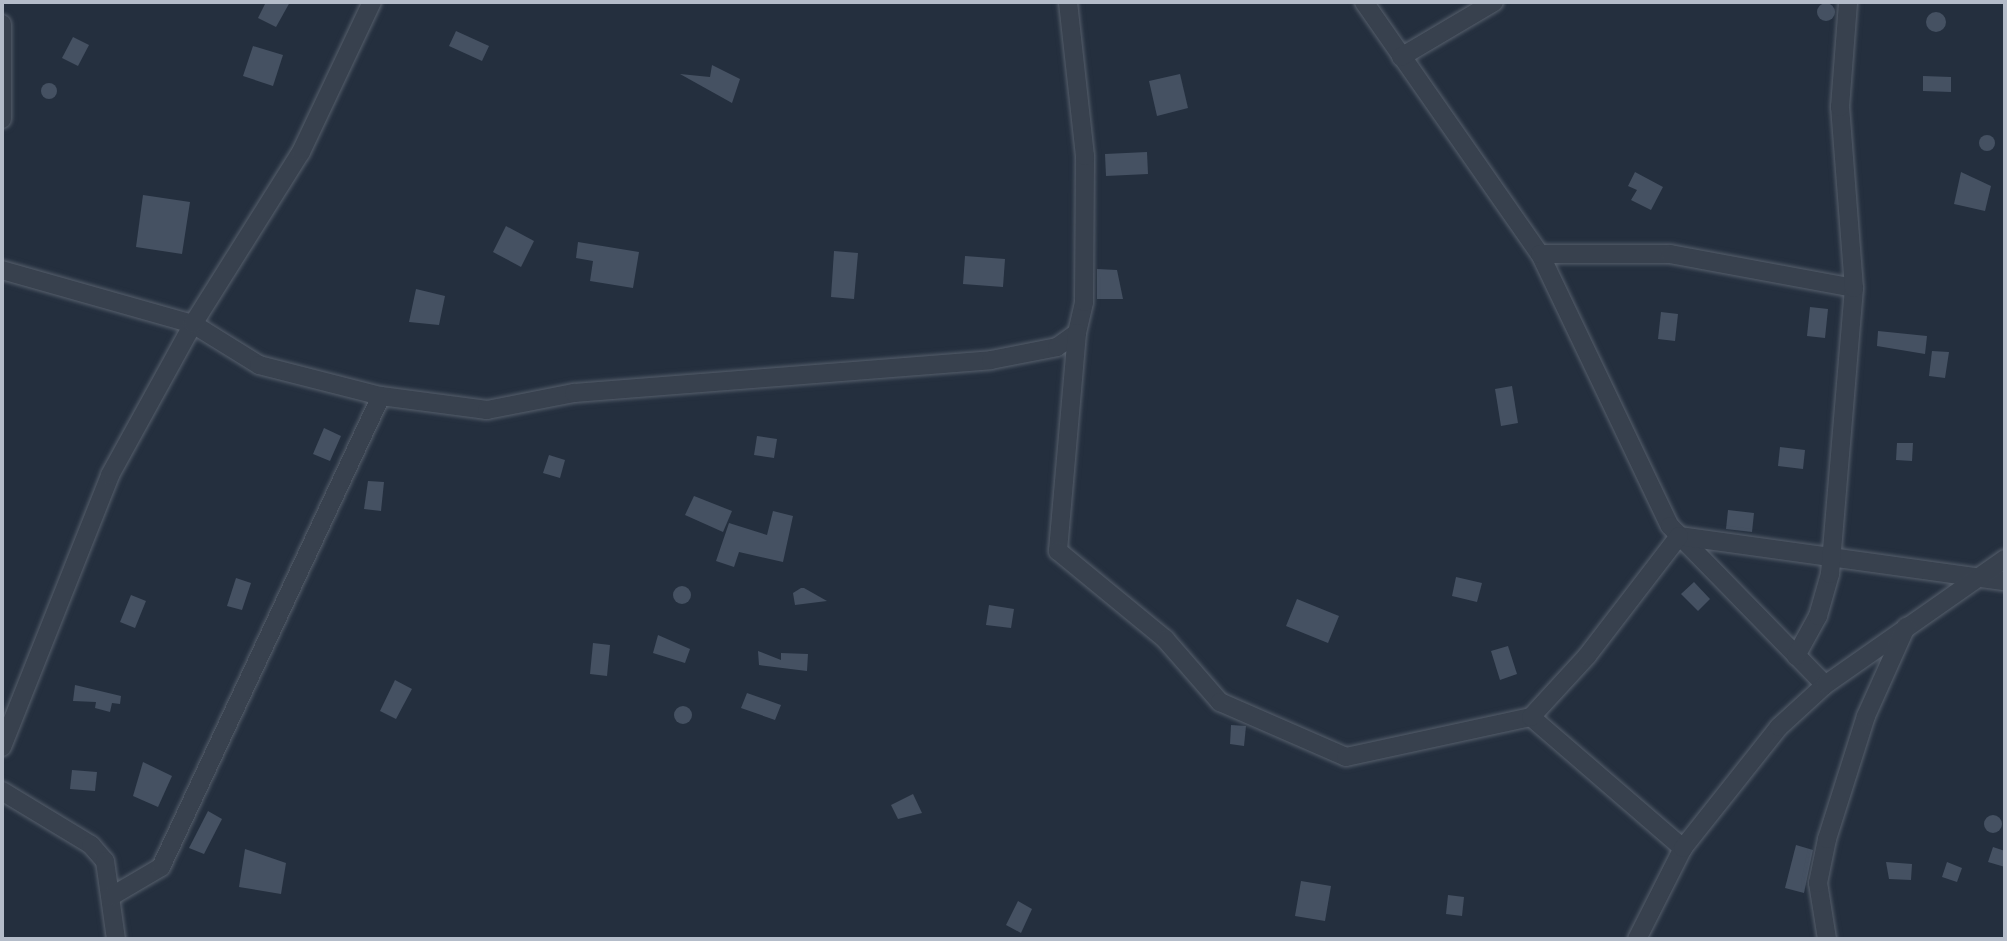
<!DOCTYPE html>
<html>
<head>
<meta charset="utf-8">
<style>
	body { margin:0 }
	#map { position:relative; width:2007px; height:941px; overflow:hidden; background:#242f3e; font-family:"Asap Condensed",sans-serif }
	div>[style] { position:absolute }
	[style*='--x'] { left:calc(var(--x)*1px); top:calc(var(--y)*1px); width:calc(var(--w)*1px); rotate:calc(var(--a)*1deg) }
	.building>* { inset:0; background:#455162 }
	.round { border-radius:50% }
	.roads { filter:drop-shadow(0 0 2px #565f6c) drop-shadow(0 0 2px #565f6c) }
	.street>* { height:18px; margin:-9px; padding:0 9px; transform-origin:9px; border-radius:9px; background:#38414e }
	span { translate:-50% -50%; white-space:nowrap; text-align:center; line-height:1.15; -webkit-text-stroke:5px #1d2633; paint-order:stroke }
	.frame { position:absolute; inset:0; border:4px solid #b4bcc9; pointer-events:none }
</style>
</head>
<body>
<div id="map">
	<div class="building">
		<div style="clip-path:polygon(266px 2px,290px 2px,276px 27px,258px 18px)"></div>
		<div class="round" style="left:1817px;top:3px;width:18px;height:18px"></div>
		<div class="round" style="left:1926px;top:12px;width:20px;height:20px"></div>
		<div style="clip-path:polygon(456px 31px,489px 46px,482px 61px,449px 46px)"></div>
		<div style="clip-path:polygon(73px 37px,89px 45px,78px 66px,62px 58px)"></div>
		<div style="clip-path:polygon(253px 46px,283px 55px,273px 86px,243px 76px)"></div>
		<div style="clip-path:polygon(712px 65px,740px 79px,732px 103px,680px 74px,710px 77px)"></div>
		<div style="clip-path:polygon(1180px 74px,1188px 108px,1157px 116px,1149px 81px)"></div>
		<div style="clip-path:polygon(1923px 76px,1951px 77px,1951px 92px,1923px 91px)"></div>
		<div class="round" style="left:41px;top:83px;width:16px;height:16px"></div>
		<div class="round" style="left:1979px;top:135px;width:16px;height:16px"></div>
		<div style="clip-path:polygon(1147px 152px,1148px 174px,1106px 176px,1105px 154px)"></div>
		<div style="clip-path:polygon(1635px 172px,1663px 187px,1651px 210px,1631px 200px,1637px 190px,1628px 186px)"></div>
		<div style="clip-path:polygon(1961px 172px,1991px 186px,1985px 211px,1954px 204px)"></div>
		<div style="clip-path:polygon(143px 195px,190px 202px,182px 254px,136px 247px)"></div>
		<div style="clip-path:polygon(506px 226px,534px 241px,521px 267px,493px 252px)"></div>
		<div style="clip-path:polygon(578px 242px,639px 252px,633px 288px,590px 281px,593px 261px,576px 258px)"></div>
		<div style="clip-path:polygon(834px 251px,858px 253px,854px 299px,831px 297px)"></div>
		<div style="clip-path:polygon(965px 256px,1005px 259px,1003px 287px,963px 284px)"></div>
		<div style="clip-path:polygon(1097px 269px,1117px 270px,1123px 299px,1097px 299px)"></div>
		<div style="clip-path:polygon(416px 289px,445px 296px,439px 325px,409px 322px)"></div>
		<div style="clip-path:polygon(1810px 307px,1828px 309px,1825px 338px,1807px 336px)"></div>
		<div style="clip-path:polygon(1661px 312px,1678px 314px,1675px 341px,1658px 339px)"></div>
		<div style="clip-path:polygon(1878px 331px,1927px 336px,1925px 354px,1877px 346px)"></div>
		<div style="clip-path:polygon(1932px 351px,1949px 352px,1945px 378px,1929px 376px)"></div>
		<div style="clip-path:polygon(1512px 386px,1518px 423px,1501px 426px,1495px 389px)"></div>
		<div style="clip-path:polygon(324px 428px,341px 436px,330px 461px,313px 454px)"></div>
		<div style="clip-path:polygon(757px 436px,777px 439px,774px 458px,754px 455px)"></div>
		<div style="clip-path:polygon(1897px 443px,1913px 443px,1912px 461px,1896px 460px)"></div>
		<div style="clip-path:polygon(1780px 447px,1805px 450px,1803px 469px,1778px 466px)"></div>
		<div style="clip-path:polygon(549px 455px,565px 460px,560px 478px,543px 473px)"></div>
		<div style="clip-path:polygon(368px 481px,384px 482px,381px 511px,364px 509px)"></div>
		<div style="clip-path:polygon(694px 496px,732px 511px,723px 532px,685px 515px)"></div>
		<div style="clip-path:polygon(1728px 510px,1754px 513px,1752px 532px,1726px 529px)"></div>
		<div style="clip-path:polygon(773px 511px,793px 516px,783px 562px,739px 552px,734px 567px,716px 561px,729px 523px,767px 535px)"></div>
		<div style="clip-path:polygon(1456px 577px,1482px 583px,1477px 602px,1452px 596px)"></div>
		<div style="clip-path:polygon(236px 578px,251px 583px,242px 610px,227px 606px)"></div>
		<div style="clip-path:polygon(1694px 582px,1710px 599px,1698px 611px,1681px 594px)"></div>
		<div class="round" style="left:673px;top:586px;width:18px;height:18px"></div>
		<div style="clip-path:polygon(801px 588px,804px 588px,827px 601px,795px 605px,793px 593px)"></div>
		<div style="clip-path:polygon(131px 595px,146px 601px,135px 628px,120px 622px)"></div>
		<div style="clip-path:polygon(1297px 599px,1339px 616px,1328px 643px,1286px 626px)"></div>
		<div style="clip-path:polygon(989px 605px,1014px 609px,1011px 628px,986px 625px)"></div>
		<div style="clip-path:polygon(658px 635px,690px 649px,685px 663px,653px 653px)"></div>
		<div style="clip-path:polygon(593px 643px,610px 645px,607px 676px,590px 674px)"></div>
		<div style="clip-path:polygon(1508px 646px,1517px 674px,1500px 680px,1491px 651px)"></div>
		<div style="clip-path:polygon(758px 651px,781px 660px,781px 653px,808px 654px,807px 671px,759px 665px)"></div>
		<div style="clip-path:polygon(395px 680px,412px 689px,396px 719px,380px 711px)"></div>
		<div style="clip-path:polygon(75px 685px,121px 696px,120px 704px,112px 703px,110px 712px,95px 708px,96px 702px,73px 701px)"></div>
		<div style="clip-path:polygon(747px 693px,781px 705px,775px 720px,741px 708px)"></div>
		<div class="round" style="left:674px;top:706px;width:18px;height:18px"></div>
		<div style="clip-path:polygon(1231px 725px,1246px 726px,1244px 746px,1230px 744px)"></div>
		<div style="clip-path:polygon(143px 762px,172px 776px,158px 807px,133px 796px)"></div>
		<div style="clip-path:polygon(72px 770px,97px 772px,95px 791px,70px 789px)"></div>
		<div style="clip-path:polygon(913px 794px,922px 813px,898px 819px,891px 805px)"></div>
		<div style="clip-path:polygon(208px 811px,222px 819px,204px 854px,189px 848px)"></div>
		<div class="round" style="left:1984px;top:815px;width:18px;height:18px"></div>
		<div style="clip-path:polygon(1796px 845px,1813px 850px,1804px 893px,1785px 888px)"></div>
		<div style="clip-path:polygon(1993px 847px,2005px 851px,2005px 867px,1988px 862px)"></div>
		<div style="clip-path:polygon(245px 849px,286px 863px,281px 894px,239px 887px)"></div>
		<div style="clip-path:polygon(1886px 862px,1912px 864px,1911px 880px,1889px 879px)"></div>
		<div style="clip-path:polygon(1947px 862px,1962px 868px,1957px 882px,1942px 877px)"></div>
		<div style="clip-path:polygon(1301px 881px,1331px 886px,1325px 921px,1295px 916px)"></div>
		<div style="clip-path:polygon(1448px 895px,1464px 897px,1462px 916px,1446px 914px)"></div>
		<div style="clip-path:polygon(1018px 901px,1032px 909px,1021px 933px,1006px 925px)"></div>
	</div>
	<div class="roads">
		<div class="street">
			<div style="--x:1364;--y:2;--w:307;--a:55.1"></div>
			<div style="--x:1540;--y:254;--w:301;--a:64.5"></div>
			<div style="--x:1670;--y:526;--w:222;--a:45.7"></div>
			<div style="--x:2;--y:24;--w:95;--a:90"></div>
			<div style="--x:1401;--y:57;--w:108;--a:-30.6"></div>
			<div style="--x:1540;--y:254;--w:130;--a:0"></div>
			<div style="--x:1670;--y:254;--w:187;--a:10.5"></div>
			<div style="--x:2;--y:270;--w:198;--a:15.8"></div>
			<div style="--x:193;--y:324;--w:78;--a:31.8"></div>
			<div style="--x:259;--y:365;--w:126;--a:14.3"></div>
			<div style="--x:381;--y:396;--w:107;--a:7.5"></div>
			<div style="--x:487;--y:410;--w:89;--a:-11.1"></div>
			<div style="--x:574;--y:393;--w:418;--a:-4.5"></div>
			<div style="--x:991;--y:360;--w:67;--a:-11.1"></div>
			<div style="--x:1057;--y:347;--w:24;--a:-35"></div>
			<div style="--x:1077;--y:333;--w:32;--a:-77"></div>
			<div style="--x:1084;--y:302;--w:146;--a:-89.6"></div>
			<div style="--x:1085;--y:156;--w:155;--a:-96.3"></div>
			<div style="--x:1077;--y:333;--w:219;--a:95"></div>
			<div style="--x:1058;--y:551;--w:139;--a:39.4"></div>
			<div style="--x:1165;--y:639;--w:84;--a:48.9"></div>
			<div style="--x:1220;--y:702;--w:137;--a:23.6"></div>
			<div style="--x:1346;--y:757;--w:189;--a:-12.2"></div>
			<div style="--x:1531;--y:717;--w:201;--a:40.8"></div>
			<div style="--x:1679;--y:536;--w:329;--a:7.9"></div>
			<div style="--x:1796;--y:656;--w:46;--a:-61.2"></div>
			<div style="--x:1818;--y:616;--w:44;--a:-74.1"></div>
			<div style="--x:1830;--y:574;--w:287;--a:-85.2"></div>
			<div style="--x:1854;--y:288;--w:182;--a:-94.4"></div>
			<div style="--x:1840;--y:107;--w:105;--a:-85.6"></div>
			<div style="--x:1531;--y:717;--w:83;--a:-47.4"></div>
			<div style="--x:1587;--y:656;--w:151;--a:-52.5"></div>
			<div style="--x:2;--y:747;--w:293;--a:-68.3"></div>
			<div style="--x:110;--y:475;--w:172;--a:-61.2"></div>
			<div style="--x:193;--y:324;--w:203;--a:-57.9"></div>
			<div style="--x:301;--y:152;--w:166;--a:-64.7"></div>
			<div style="--x:2;--y:791;--w:104;--a:31.2"></div>
			<div style="--x:91;--y:845;--w:21;--a:49"></div>
			<div style="--x:105;--y:861;--w:79;--a:82"></div>
			<div style="--x:112;--y:896;--w:57;--a:-30.6"></div>
			<div style="--x:161;--y:867;--w:520;--a:-64.96"></div>
			<div style="--x:1637;--y:939;--w:102;--a:-63.2"></div>
			<div style="--x:1683;--y:848;--w:154;--a:-51.6"></div>
			<div style="--x:1779;--y:727;--w:62;--a:-42.4"></div>
			<div style="--x:1825;--y:685;--w:220;--a:-35"></div>
			<div style="--x:1827;--y:939;--w:57;--a:-99.1"></div>
			<div style="--x:1818;--y:883;--w:45;--a:-78.4"></div>
			<div style="--x:1827;--y:839;--w:129;--a:-72.4"></div>
			<div style="--x:1866;--y:716;--w:98;--a:-65.8"></div>
		</div>
	</div>
	<div class="frame"></div>
</div>
</body>
</html>
